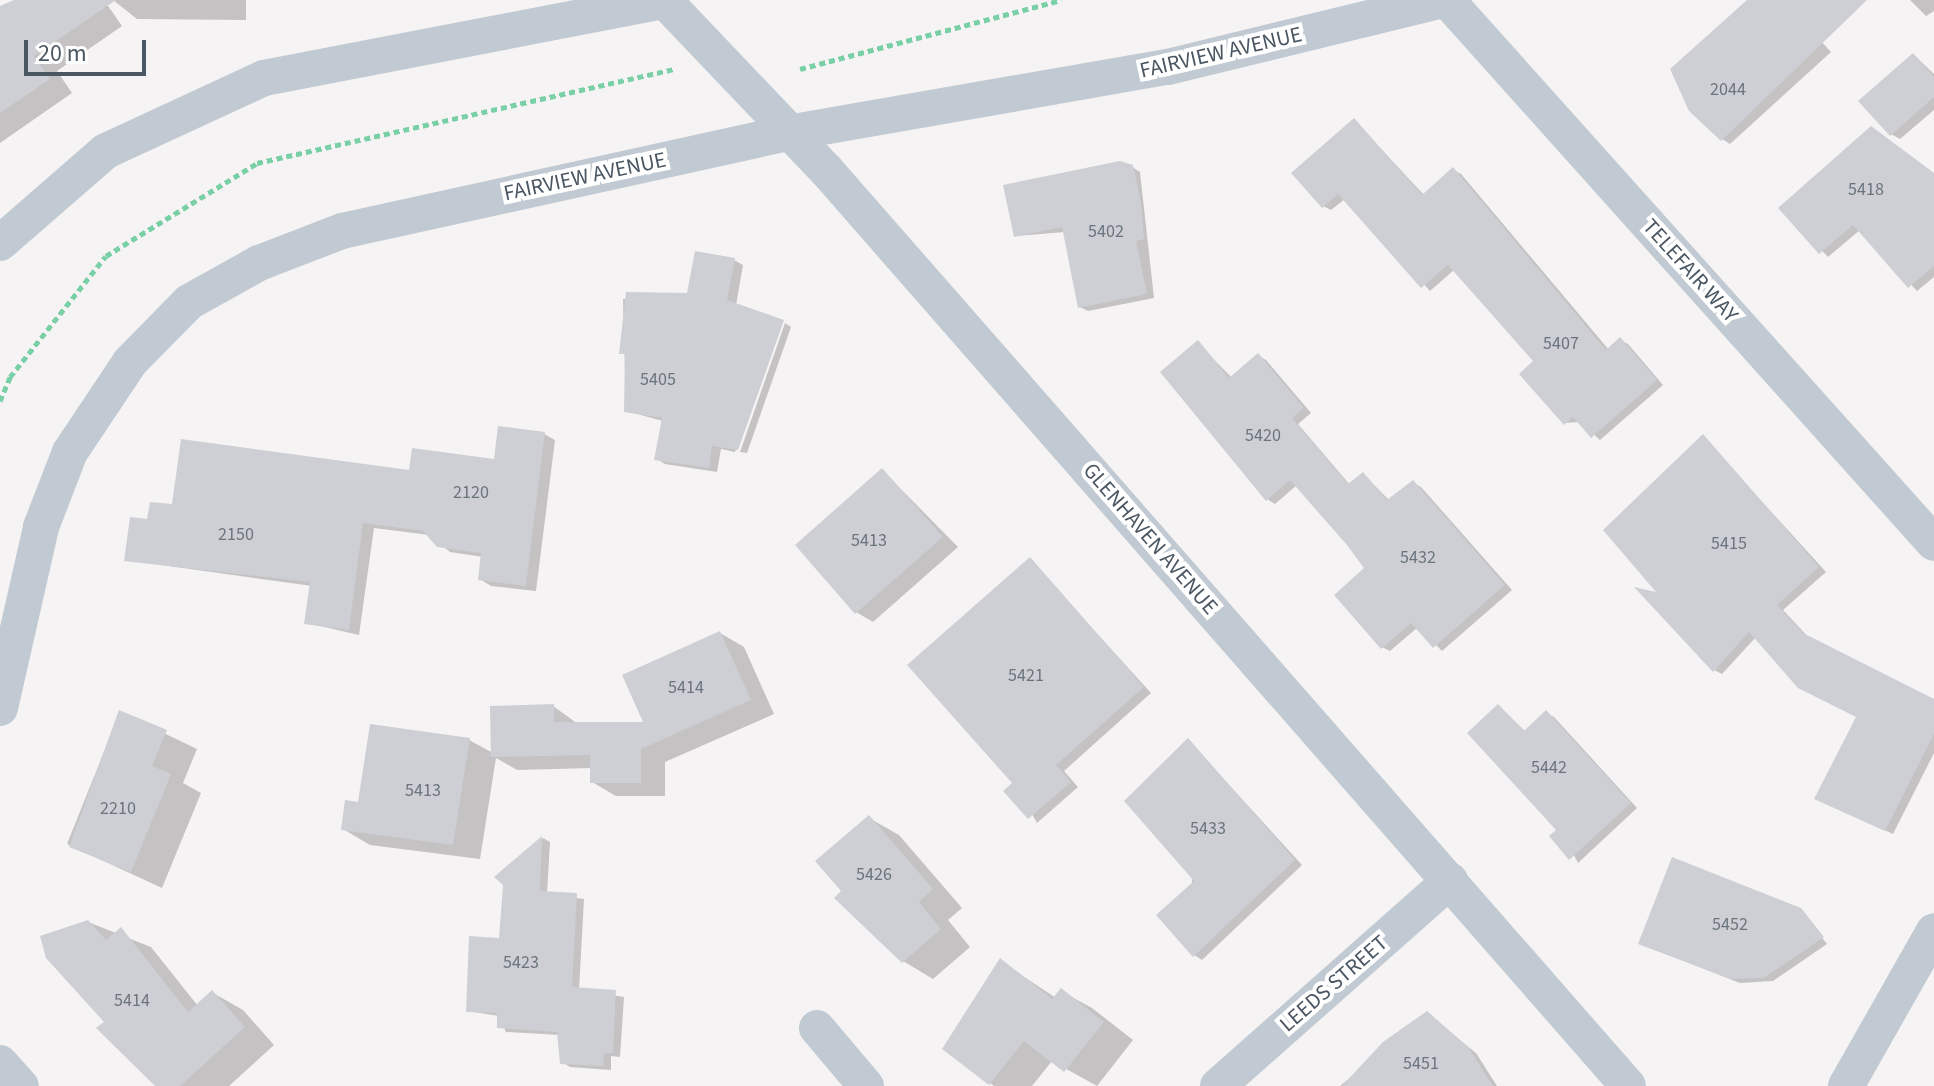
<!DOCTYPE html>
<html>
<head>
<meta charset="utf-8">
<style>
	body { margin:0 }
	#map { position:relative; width:1934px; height:1086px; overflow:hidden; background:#f5f3f3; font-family:"Source Sans 3",sans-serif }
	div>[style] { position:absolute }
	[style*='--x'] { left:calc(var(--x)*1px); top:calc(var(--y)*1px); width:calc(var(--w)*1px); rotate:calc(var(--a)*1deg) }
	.shadow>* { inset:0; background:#0003 }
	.building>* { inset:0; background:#cdcfd5 }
	.path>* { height:5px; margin-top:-2.5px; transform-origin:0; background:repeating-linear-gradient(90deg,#7ad0a6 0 6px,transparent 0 10px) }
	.street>* { height:36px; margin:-18px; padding:0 18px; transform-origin:18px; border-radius:18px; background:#c1cad2 }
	span { translate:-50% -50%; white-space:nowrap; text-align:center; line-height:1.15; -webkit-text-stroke:8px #fff; paint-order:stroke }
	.number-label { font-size:18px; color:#6b747e }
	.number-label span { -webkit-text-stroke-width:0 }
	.street-label { font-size:22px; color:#4a5661 }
	.scale { position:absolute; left:24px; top:40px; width:122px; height:36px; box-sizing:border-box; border:4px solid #4a5661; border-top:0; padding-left:10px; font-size:24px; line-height:28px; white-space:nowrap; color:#4a5661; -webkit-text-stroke:6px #fff; paint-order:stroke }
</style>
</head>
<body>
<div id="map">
	<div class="shadow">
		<div style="clip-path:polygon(18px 0,104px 0,122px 26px,57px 71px,72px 93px,0 143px,0 10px)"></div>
		<div style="clip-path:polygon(113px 0,246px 0,246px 20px,137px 19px)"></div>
		<div style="clip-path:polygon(1750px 0,1783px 0,1831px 52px,1730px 144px,1722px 139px)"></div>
		<div style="clip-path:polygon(1910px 0,1934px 0,1934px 11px,1926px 16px)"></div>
		<div style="clip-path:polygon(1914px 55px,1934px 74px,1934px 110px,1900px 139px,1891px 134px)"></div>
		<div style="clip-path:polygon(1354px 120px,1424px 195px,1453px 170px,1461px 174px,1609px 350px,1620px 340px,1628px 344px,1663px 385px,1600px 440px,1580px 422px,1565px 423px,1536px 361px,1454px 270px,1430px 291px,1345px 199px,1331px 210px,1323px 206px)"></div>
		<div style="clip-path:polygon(1132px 167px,1140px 172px,1154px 298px,1088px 311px,1080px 307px,1065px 232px,1016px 236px)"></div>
		<div style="clip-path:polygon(1934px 174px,1934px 277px,1917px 291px,1860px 230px,1828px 257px,1781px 208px)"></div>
		<div style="clip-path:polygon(734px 260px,743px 265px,736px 305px,781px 321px,735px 452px,721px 449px,717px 472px,665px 464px,657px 459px,663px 421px,626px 411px,623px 299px,689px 295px)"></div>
		<div style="clip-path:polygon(785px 323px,791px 327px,747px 453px,740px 452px)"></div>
		<div style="clip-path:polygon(1198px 343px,1232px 378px,1259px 356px,1266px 360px,1311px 413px,1298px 424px,1350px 485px,1363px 474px,1390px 501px,1413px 483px,1421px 487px,1512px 590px,1442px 651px,1418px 627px,1390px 651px,1382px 647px,1367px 568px,1297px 485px,1275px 504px,1267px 499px)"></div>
		<div style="clip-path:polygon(544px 434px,555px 440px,536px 591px,491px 586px,480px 579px,483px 557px,450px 552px,430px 535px,374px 528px,359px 635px,307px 623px,312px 586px,126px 560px,149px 521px,173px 506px,496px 461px)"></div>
		<div style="clip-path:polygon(1703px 437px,1826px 572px,1783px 610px,1810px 639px,1934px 702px,1934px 753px,1893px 834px,1824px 802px,1858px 717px,1756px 637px,1722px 674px,1714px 670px,1662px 595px)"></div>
		<div style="clip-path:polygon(883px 471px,958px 547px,873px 622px,856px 612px)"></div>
		<div style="clip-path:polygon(1030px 560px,1151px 693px,1064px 771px,1078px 787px,1037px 823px,1015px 784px)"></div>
		<div style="clip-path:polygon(720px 633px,744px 647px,774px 714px,665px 762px,665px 796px,616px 796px,592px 782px,592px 768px,517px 770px,496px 758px,480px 859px,370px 845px,343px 829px,360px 804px,469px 740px,493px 753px,553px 706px,578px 724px,646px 724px)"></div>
		<div style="clip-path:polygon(1499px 706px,1526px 732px,1546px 713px,1554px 717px,1637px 808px,1578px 863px)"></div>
		<div style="clip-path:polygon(120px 712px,197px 749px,183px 783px,201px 793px,162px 888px,67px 844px)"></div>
		<div style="clip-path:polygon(1188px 740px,1302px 865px,1202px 960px,1194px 955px)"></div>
		<div style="clip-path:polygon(869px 818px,899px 835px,962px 908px,948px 920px,970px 947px,933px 979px,903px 961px,844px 891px)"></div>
		<div style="clip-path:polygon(543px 838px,550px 842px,547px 894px,584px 899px,579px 990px,624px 997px,620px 1057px,611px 1056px,611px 1070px,570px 1067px,562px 1062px,560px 1035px,506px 1032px,499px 1016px,468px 1011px,501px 940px,505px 885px,497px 877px)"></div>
		<div style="clip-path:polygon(1800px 910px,1827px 944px,1773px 981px,1740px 983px,1648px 947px)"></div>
		<div style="clip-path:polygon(88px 922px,151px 947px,198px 1006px,213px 993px,243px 1010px,274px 1045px,229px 1086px,157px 1086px,106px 1022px)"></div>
		<div style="clip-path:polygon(1000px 961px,1056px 998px,1061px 991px,1092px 1008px,1133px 1040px,1097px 1086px,1052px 1061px,1032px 1086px,994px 1086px,945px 1049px)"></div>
		<div style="clip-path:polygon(1427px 1014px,1476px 1053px,1497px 1086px,1340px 1086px)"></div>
	</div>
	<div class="building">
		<div style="clip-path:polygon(14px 0,116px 0,34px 56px,50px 79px,0 113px,0 6px)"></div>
		<div style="clip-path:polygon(1747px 0,1867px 0,1721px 141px,1689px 111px,1670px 69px)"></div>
		<div style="clip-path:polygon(1913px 53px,1934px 77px,1934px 97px,1890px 136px,1858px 101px)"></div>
		<div style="clip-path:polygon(1354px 118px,1422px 195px,1453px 167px,1606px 350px,1620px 337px,1657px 380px,1591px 438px,1573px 417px,1564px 425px,1519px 374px,1533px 361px,1448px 265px,1421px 288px,1338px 194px,1322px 208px,1291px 173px)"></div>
		<div style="clip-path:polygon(1871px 126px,1934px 173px,1934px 266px,1908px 288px,1853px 225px,1819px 254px,1778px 208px)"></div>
		<div style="clip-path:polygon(1120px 161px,1133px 165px,1141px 203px,1144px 239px,1136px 241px,1147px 294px,1078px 308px,1062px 227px,1014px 237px,1003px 185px)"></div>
		<div style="clip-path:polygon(695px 251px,735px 258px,727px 300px,784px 320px,738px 450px,712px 446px,709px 468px,654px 460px,662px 418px,624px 412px,625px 354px,619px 354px,626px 292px,687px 293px)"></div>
		<div style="clip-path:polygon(1198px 340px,1229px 378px,1258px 353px,1304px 408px,1292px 418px,1348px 484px,1363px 472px,1387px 500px,1413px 480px,1505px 585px,1433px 648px,1411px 623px,1381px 649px,1334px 595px,1364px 568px,1347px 545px,1290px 480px,1266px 501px,1160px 372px)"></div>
		<div style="clip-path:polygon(498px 426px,545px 432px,526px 586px,478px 580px,481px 553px,437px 547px,423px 531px,363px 523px,349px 630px,304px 624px,310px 582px,124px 561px,130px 517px,147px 519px,150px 502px,172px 504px,181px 439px,409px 470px,412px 448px,494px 459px)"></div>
		<div style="clip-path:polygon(1703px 434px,1819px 567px,1777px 605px,1803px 633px,1934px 699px,1934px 734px,1885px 831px,1814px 799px,1856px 717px,1798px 688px,1749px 632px,1713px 672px,1634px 587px,1656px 592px,1603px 530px)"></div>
		<div style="clip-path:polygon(882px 468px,943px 537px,855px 614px,795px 545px)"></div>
		<div style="clip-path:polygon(1030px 557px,1144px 687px,1056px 765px,1071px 782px,1028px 819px,1003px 791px,1012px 783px,907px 665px)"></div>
		<div style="clip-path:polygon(720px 631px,751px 700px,641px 749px,641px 783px,590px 783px,590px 755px,491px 757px,490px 706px,554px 704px,554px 722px,643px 722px,622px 675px)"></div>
		<div style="clip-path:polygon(1498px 704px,1524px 731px,1546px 710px,1631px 803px,1569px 860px,1549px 836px,1556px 830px,1467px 733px)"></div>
		<div style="clip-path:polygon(119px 710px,167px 730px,152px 766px,171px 774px,131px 872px,69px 847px)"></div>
		<div style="clip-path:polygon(370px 724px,470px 738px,453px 845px,341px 830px,345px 800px,358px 802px)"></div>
		<div style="clip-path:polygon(1188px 738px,1295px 860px,1193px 957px,1156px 915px,1194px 881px,1124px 801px)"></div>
		<div style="clip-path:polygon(869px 815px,933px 889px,919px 902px,941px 929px,902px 963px,834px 898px,841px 891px,815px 861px)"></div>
		<div style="clip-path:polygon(542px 836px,540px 891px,577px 893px,572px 987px,616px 990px,613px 1053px,604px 1053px,603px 1066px,560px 1064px,557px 1032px,497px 1028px,497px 1013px,466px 1012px,469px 936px,499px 938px,503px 885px,494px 877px)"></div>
		<div style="clip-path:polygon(1672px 857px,1801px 908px,1824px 937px,1764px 978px,1731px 979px,1638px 944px)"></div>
		<div style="clip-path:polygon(88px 920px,106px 940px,121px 927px,188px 1012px,212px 990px,245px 1027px,180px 1086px,155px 1086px,96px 1028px,104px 1022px,46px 958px,40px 936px)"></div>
		<div style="clip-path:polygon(1000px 958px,1052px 999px,1061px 988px,1104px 1022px,1064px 1072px,1024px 1041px,989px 1085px,942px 1049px)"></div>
		<div style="clip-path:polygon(1427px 1011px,1468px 1047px,1493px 1086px,1342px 1086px,1383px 1042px)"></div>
	</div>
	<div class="path">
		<div style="--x:800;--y:69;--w:270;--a:-14.8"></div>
		<div style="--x:0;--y:401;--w:26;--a:-67"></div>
		<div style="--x:10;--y:377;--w:154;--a:-51.6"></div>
		<div style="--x:106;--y:256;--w:177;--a:-31.6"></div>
		<div style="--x:257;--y:163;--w:427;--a:-12.7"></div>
	</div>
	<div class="street">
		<div style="--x:664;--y:0;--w:236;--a:46.4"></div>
		<div style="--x:827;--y:171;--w:1216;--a:48.8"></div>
		<div style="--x:1447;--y:0;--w:729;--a:48.11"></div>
		<div style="--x:0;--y:243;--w:140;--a:-41"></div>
		<div style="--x:106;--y:151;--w:174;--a:-24.8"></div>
		<div style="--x:264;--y:78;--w:413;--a:-10.9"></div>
		<div style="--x:0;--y:708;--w:186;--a:-77.2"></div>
		<div style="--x:41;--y:527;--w:80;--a:-68.9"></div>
		<div style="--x:70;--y:452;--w:108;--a:-56.3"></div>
		<div style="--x:130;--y:362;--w:84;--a:-45.5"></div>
		<div style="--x:189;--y:302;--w:80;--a:-29.1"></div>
		<div style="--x:259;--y:263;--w:89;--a:-21.1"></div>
		<div style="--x:342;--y:231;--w:457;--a:-12.4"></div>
		<div style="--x:788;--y:133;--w:386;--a:-9.9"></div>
		<div style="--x:1168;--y:67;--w:283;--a:-13.7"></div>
		<div style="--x:817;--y:1028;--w:76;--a:49.8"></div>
		<div style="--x:0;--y:1063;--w:31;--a:48"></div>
		<div style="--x:1218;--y:1086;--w:310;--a:-41.5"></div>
		<div style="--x:1846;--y:1086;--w:178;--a:-60.4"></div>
	</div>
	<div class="number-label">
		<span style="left:1728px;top:90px">2044</span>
		<span style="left:1866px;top:190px">5418</span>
		<span style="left:1106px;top:232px">5402</span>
		<span style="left:1561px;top:344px">5407</span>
		<span style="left:658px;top:380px">5405</span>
		<span style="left:1263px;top:436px">5420</span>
		<span style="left:471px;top:493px">2120</span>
		<span style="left:236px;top:535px">2150</span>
		<span style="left:869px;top:541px">5413</span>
		<span style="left:1729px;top:544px">5415</span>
		<span style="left:1418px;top:558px">5432</span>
		<span style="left:1026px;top:676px">5421</span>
		<span style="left:686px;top:688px">5414</span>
		<span style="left:1549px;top:768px">5442</span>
		<span style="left:423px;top:791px">5413</span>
		<span style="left:118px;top:809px">2210</span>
		<span style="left:1208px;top:829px">5433</span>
		<span style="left:874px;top:875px">5426</span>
		<span style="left:1730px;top:925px">5452</span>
		<span style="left:521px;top:963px">5423</span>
		<span style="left:132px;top:1001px">5414</span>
		<span style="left:1421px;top:1064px">5451</span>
	</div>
	<div class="street-label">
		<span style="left:1221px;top:53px;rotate:-13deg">FAIRVIEW AVENUE</span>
		<span style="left:585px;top:177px;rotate:-12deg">FAIRVIEW AVENUE</span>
		<span style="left:1690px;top:271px;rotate:48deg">TELEFAIR WAY</span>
		<span style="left:1150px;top:539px;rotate:49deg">GLENHAVEN AVENUE</span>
		<span style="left:1334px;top:984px;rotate:-41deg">LEEDS STREET</span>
	</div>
	<div class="scale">20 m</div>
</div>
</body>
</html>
